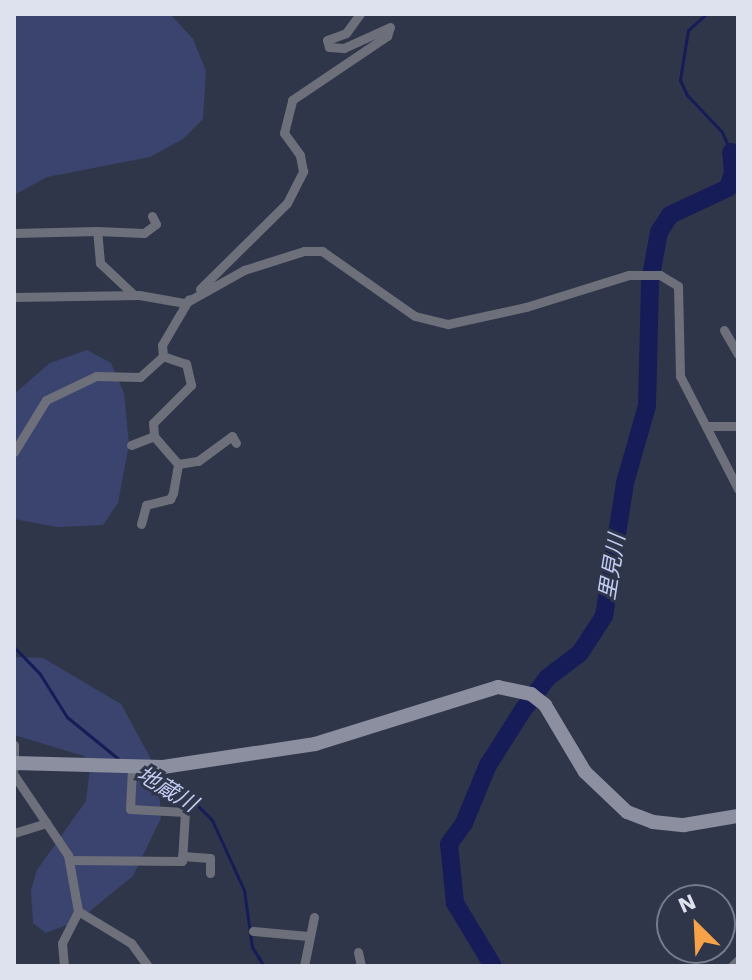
<!DOCTYPE html>
<html>
<head>
<meta charset="utf-8">
<style>
	body { margin:0 }
	#map { position:relative; width:752px; height:980px; overflow:hidden; background:#303649; font-family:"Work Sans","Noto Sans JP",sans-serif }
	div>[style] { position:absolute }
	[style*='--x'] { left:calc(var(--x)*1px); top:calc(var(--y)*1px); width:calc(var(--w)*1px); rotate:calc(var(--a)*1deg) }
	.green>* { inset:0; background:#3a446e }
	.stream>* { height:3px; margin:-1.5px; padding:0 1.5px; transform-origin:1.5px; border-radius:1.5px; background:#161c57 }
	.river>* { height:18px; margin:-9px; padding:0 9px; transform-origin:9px; border-radius:9px; background:#161c57 }
	.street>* { height:9px; margin:-4.5px; padding:0 4.5px; transform-origin:4.5px; border-radius:4.5px; background:#6d707a }
	.secondary>* { height:14px; margin:-7px; padding:0 7px; transform-origin:7px; border-radius:7px; background:#8b8f9f }
	span { translate:-50% -50%; white-space:nowrap; text-align:center; line-height:1.15; -webkit-text-stroke:6px #303649; paint-order:stroke }
	.water-label { font-size:22px; color:#c2ccf2; font-style:italic }
	.frame { position:absolute; inset:0; border:16px solid #dee2ef; pointer-events:none }
	.north { position:absolute; left:656px; top:884px; width:80px; height:80px; box-sizing:border-box; background:#303649; border:2px solid #767b8b; border-radius:50%; rotate:336deg; font-size:22px; font-weight:700; line-height:32px; text-align:center; color:#dee2ef }
	.north::after { content:''; display:block; margin:auto; width:28px; height:36px; background:#f6a248; clip-path:polygon(50% 0,100% 100%,50% 72%,0 100%) }
</style>
</head>
<body>
<div id="map">
	<div class="green">
		<div style="clip-path:polygon(14px 14px,170px 14px,193px 39px,206px 71px,203px 119px,183px 139px,150px 157px,47px 177px,14px 195px)"></div>
		<div style="clip-path:polygon(87px 350px,111px 363px,124px 393px,129px 444px,118px 503px,103px 525px,57px 527px,14px 519px,14px 394px,50px 363px)"></div>
		<div style="clip-path:polygon(14px 657px,43px 658px,121px 704px,158px 772px,161px 818px,133px 876px,79px 920px,46px 933px,33px 923px,31px 890px,37px 870px,86px 801px,90px 768px,84px 756px,14px 735px)"></div>
	</div>
	<div class="stream">
		<div style="--x:706;--y:14;--w:24;--a:138"></div>
		<div style="--x:688;--y:30;--w:51;--a:99.1"></div>
		<div style="--x:680;--y:80;--w:17;--a:65"></div>
		<div style="--x:687;--y:95;--w:51;--a:46.6"></div>
		<div style="--x:722;--y:132;--w:22;--a:66"></div>
		<div style="--x:14;--y:647;--w:37;--a:46"></div>
		<div style="--x:40;--y:674;--w:51;--a:57.9"></div>
		<div style="--x:67;--y:717;--w:70;--a:39.2"></div>
		<div style="--x:138;--y:772;--w:64;--a:28.2"></div>
		<div style="--x:194;--y:802;--w:25;--a:45"></div>
		<div style="--x:212;--y:820;--w:77;--a:65.4"></div>
		<div style="--x:244;--y:890;--w:58;--a:82"></div>
		<div style="--x:252;--y:947;--w:22;--a:58"></div>
	</div>
	<div class="river">
		<div style="--x:493;--y:966;--w:74;--a:-121.1"></div>
		<div style="--x:455;--y:903;--w:59;--a:-95.8"></div>
		<div style="--x:449;--y:844;--w:26;--a:-54"></div>
		<div style="--x:464;--y:823;--w:63;--a:-67.5"></div>
		<div style="--x:488;--y:765;--w:65;--a:-57.5"></div>
		<div style="--x:523;--y:710;--w:40;--a:-53"></div>
		<div style="--x:547;--y:678;--w:41;--a:-37.1"></div>
		<div style="--x:580;--y:653;--w:44;--a:-57"></div>
		<div style="--x:604;--y:616;--w:135;--a:-81"></div>
		<div style="--x:625;--y:483;--w:80;--a:-74.1"></div>
		<div style="--x:647;--y:406;--w:125;--a:-88.6"></div>
		<div style="--x:650;--y:281;--w:50;--a:-79.6"></div>
		<div style="--x:659;--y:232;--w:20;--a:-57"></div>
		<div style="--x:670;--y:215;--w:64;--a:-25"></div>
		<div style="--x:728;--y:188;--w:16;--a:-72"></div>
		<div style="--x:733;--y:173;--w:21;--a:-95"></div>
	</div>
	<div class="street">
		<div style="--x:14;--y:233;--w:83;--a:-1.4"></div>
		<div style="--x:200;--y:289;--w:122;--a:-44.7"></div>
		<div style="--x:287;--y:203;--w:36;--a:-63"></div>
		<div style="--x:303;--y:171;--w:16;--a:-101"></div>
		<div style="--x:300;--y:155;--w:27;--a:-126"></div>
		<div style="--x:284;--y:133;--w:34;--a:-76"></div>
		<div style="--x:292;--y:100;--w:115;--a:-34"></div>
		<div style="--x:387;--y:36;--w:9;--a:-72"></div>
		<div style="--x:390;--y:27;--w:51;--a:155.5"></div>
		<div style="--x:344;--y:48;--w:15;--a:-176"></div>
		<div style="--x:329;--y:47;--w:7;--a:-106"></div>
		<div style="--x:327;--y:40;--w:20;--a:-20"></div>
		<div style="--x:346;--y:33;--w:24;--a:-54"></div>
		<div style="--x:134;--y:295;--w:47;--a:-136.7"></div>
		<div style="--x:100;--y:263;--w:32;--a:-95"></div>
		<div style="--x:97;--y:231;--w:47;--a:2.4"></div>
		<div style="--x:144;--y:233;--w:15;--a:-37"></div>
		<div style="--x:156;--y:224;--w:9;--a:-117"></div>
		<div style="--x:14;--y:297;--w:125;--a:-0.9"></div>
		<div style="--x:139;--y:295;--w:47;--a:9.9"></div>
		<div style="--x:185;--y:303;--w:68;--a:-29.2"></div>
		<div style="--x:244;--y:270;--w:63;--a:-17.6"></div>
		<div style="--x:304;--y:251;--w:18;--a:0"></div>
		<div style="--x:322;--y:251;--w:113;--a:35"></div>
		<div style="--x:415;--y:316;--w:34;--a:14"></div>
		<div style="--x:448;--y:324;--w:80;--a:-12.3"></div>
		<div style="--x:526;--y:307;--w:108;--a:-17.3"></div>
		<div style="--x:629;--y:275;--w:31;--a:0"></div>
		<div style="--x:660;--y:275;--w:21;--a:31"></div>
		<div style="--x:678;--y:286;--w:90;--a:88.7"></div>
		<div style="--x:680;--y:376;--w:127;--a:62.8"></div>
		<div style="--x:724;--y:330;--w:28;--a:60"></div>
		<div style="--x:708;--y:426;--w:30;--a:0"></div>
		<div style="--x:131;--y:445;--w:25;--a:-21"></div>
		<div style="--x:14;--y:452;--w:61;--a:-58.4"></div>
		<div style="--x:46;--y:400;--w:55;--a:-25.6"></div>
		<div style="--x:96;--y:376;--w:44;--a:1.3"></div>
		<div style="--x:140;--y:377;--w:31;--a:-42"></div>
		<div style="--x:178;--y:464;--w:20;--a:-9"></div>
		<div style="--x:198;--y:461;--w:42;--a:-36.3"></div>
		<div style="--x:232;--y:436;--w:8;--a:60"></div>
		<div style="--x:141;--y:524;--w:20;--a:-75"></div>
		<div style="--x:146;--y:505;--w:25;--a:-14"></div>
		<div style="--x:170;--y:499;--w:7;--a:-63"></div>
		<div style="--x:173;--y:493;--w:29;--a:-80"></div>
		<div style="--x:178;--y:464;--w:37;--a:-131"></div>
		<div style="--x:154;--y:436;--w:13;--a:-94"></div>
		<div style="--x:153;--y:423;--w:54;--a:-45"></div>
		<div style="--x:191;--y:385;--w:22;--a:-103"></div>
		<div style="--x:186;--y:364;--w:24;--a:-161"></div>
		<div style="--x:163;--y:356;--w:11;--a:-95"></div>
		<div style="--x:162;--y:345;--w:53;--a:-59.6"></div>
		<div style="--x:14;--y:745;--w:23;--a:90"></div>
		<div style="--x:14;--y:775;--w:97;--a:56"></div>
		<div style="--x:68;--y:855;--w:57;--a:79.9"></div>
		<div style="--x:78;--y:911;--w:62;--a:31.1"></div>
		<div style="--x:131;--y:943;--w:29;--a:54"></div>
		<div style="--x:14;--y:833;--w:34;--a:-17"></div>
		<div style="--x:182;--y:856;--w:28;--a:4"></div>
		<div style="--x:210;--y:858;--w:15;--a:90"></div>
		<div style="--x:69;--y:860;--w:113;--a:0.5"></div>
		<div style="--x:182;--y:861;--w:49;--a:-86.5"></div>
		<div style="--x:185;--y:812;--w:55;--a:-176.9"></div>
		<div style="--x:130;--y:809;--w:41;--a:-87.2"></div>
		<div style="--x:253;--y:931;--w:55;--a:5.2"></div>
		<div style="--x:358;--y:952;--w:14;--a:78"></div>
		<div style="--x:64;--y:966;--w:23;--a:-95"></div>
		<div style="--x:62;--y:943;--w:36;--a:-63"></div>
		<div style="--x:304;--y:966;--w:50;--a:-78.5"></div>
		<div style="--x:732;--y:966;--w:8;--a:-45"></div>
	</div>
	<div class="secondary">
		<div style="--x:14;--y:763;--w:149;--a:1.5"></div>
		<div style="--x:163;--y:767;--w:154;--a:-8.6"></div>
		<div style="--x:315;--y:744;--w:192;--a:-17.3"></div>
		<div style="--x:498;--y:687;--w:34;--a:12"></div>
		<div style="--x:531;--y:694;--w:18;--a:38"></div>
		<div style="--x:545;--y:705;--w:78;--a:59.2"></div>
		<div style="--x:585;--y:772;--w:58;--a:43.6"></div>
		<div style="--x:627;--y:812;--w:28;--a:21"></div>
		<div style="--x:653;--y:822;--w:31;--a:6"></div>
		<div style="--x:684;--y:825;--w:55;--a:-9.5"></div>
	</div>
	<div class="water-label">
		<span style="left:612px;top:567px;rotate:-81deg">里見川</span>
		<span style="left:167px;top:789px;rotate:31deg">地蔵川</span>
	</div>
	<div class="frame"></div>
	<div class="north">N</div>
</div>
</body>
</html>
